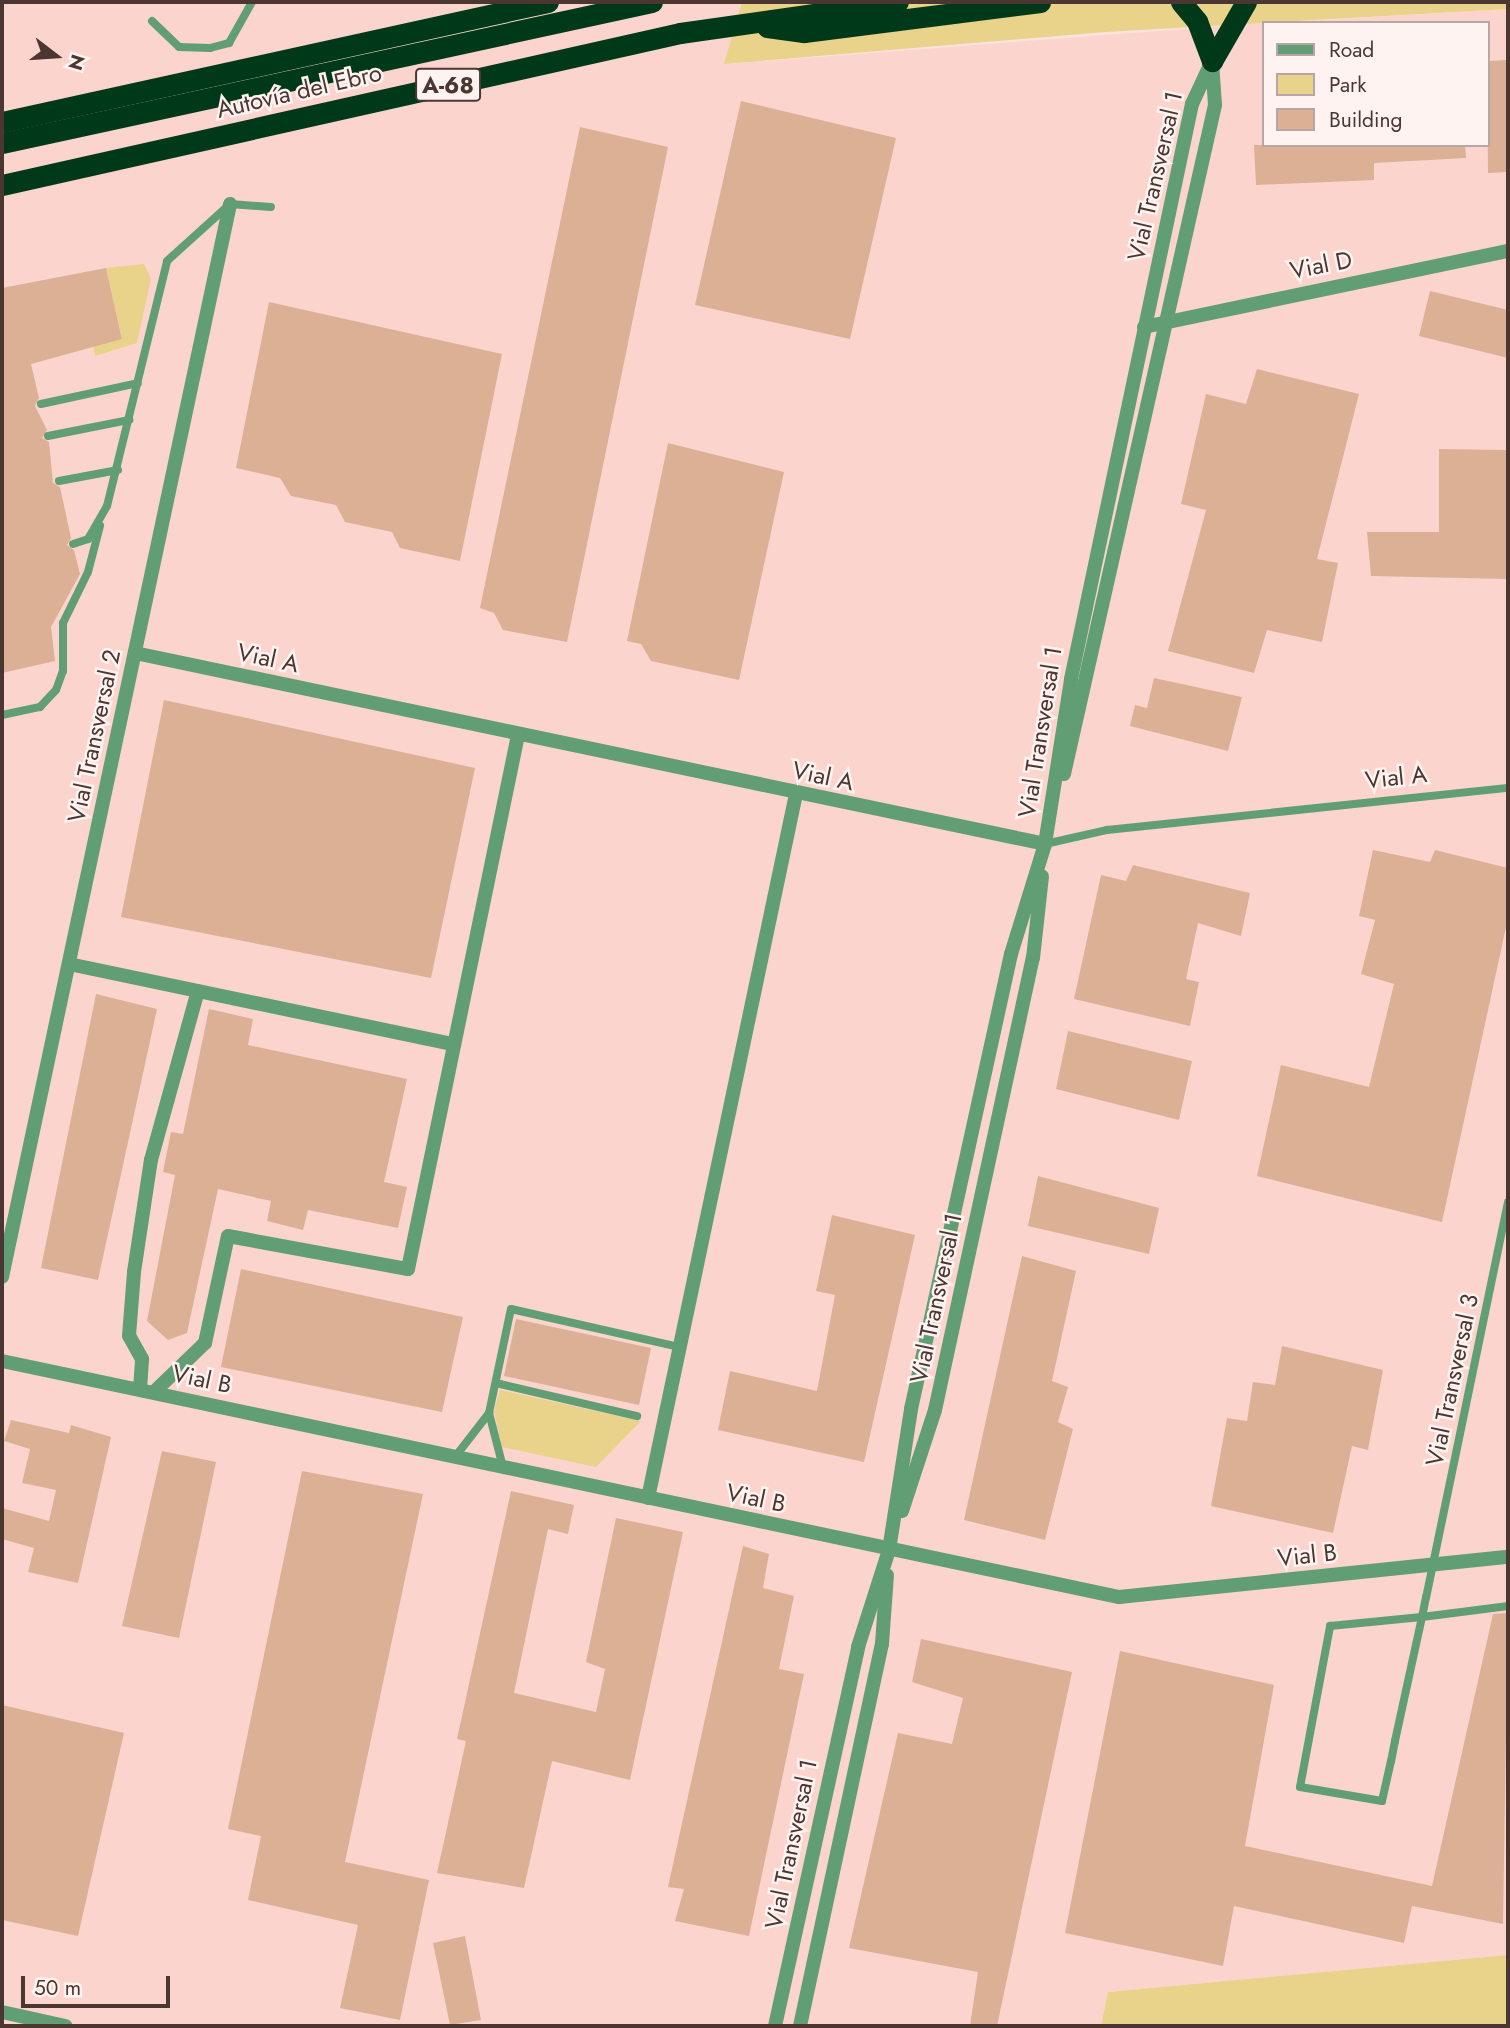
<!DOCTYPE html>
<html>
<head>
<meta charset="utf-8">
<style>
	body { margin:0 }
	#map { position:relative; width:1510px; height:2028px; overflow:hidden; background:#f9e3de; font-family:Jost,sans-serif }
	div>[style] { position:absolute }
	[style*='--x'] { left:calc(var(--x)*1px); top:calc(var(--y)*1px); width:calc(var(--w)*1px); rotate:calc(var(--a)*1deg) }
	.built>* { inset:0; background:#fbd5cd }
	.green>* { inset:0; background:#e9d28a }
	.building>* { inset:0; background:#dcb095 }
	.service>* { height:8px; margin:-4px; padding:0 4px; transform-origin:4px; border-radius:4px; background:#629e74 }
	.minor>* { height:14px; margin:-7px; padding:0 7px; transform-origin:7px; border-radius:7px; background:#629e74 }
	.motorway>* { height:21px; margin:-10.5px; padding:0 10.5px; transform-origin:10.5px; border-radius:10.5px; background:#003919 }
	span { translate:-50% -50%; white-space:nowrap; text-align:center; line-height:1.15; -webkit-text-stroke:5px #fef3f0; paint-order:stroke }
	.shield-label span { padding:2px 5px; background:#fef3f0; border:2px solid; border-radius:5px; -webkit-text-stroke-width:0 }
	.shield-label { font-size:23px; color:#4b3631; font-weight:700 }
	.street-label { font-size:24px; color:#4b3631 }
	.frame { position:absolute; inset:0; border:4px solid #4b3631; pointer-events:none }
	.legend { position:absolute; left:1262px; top:21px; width:228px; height:126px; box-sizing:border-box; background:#fef3f0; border:2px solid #b6a7a4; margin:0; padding:9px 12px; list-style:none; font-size:21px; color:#4b3631 }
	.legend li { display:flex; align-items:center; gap:14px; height:35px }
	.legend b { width:35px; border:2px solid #b6a7a4 }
	.north { position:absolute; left:21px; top:21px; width:70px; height:70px; -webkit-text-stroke:5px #fef3f0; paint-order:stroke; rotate:107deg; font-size:19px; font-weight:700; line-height:28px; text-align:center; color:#4b3631 }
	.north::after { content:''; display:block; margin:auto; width:24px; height:32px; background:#4b3631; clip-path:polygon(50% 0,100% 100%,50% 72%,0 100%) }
	.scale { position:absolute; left:21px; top:1976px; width:149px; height:32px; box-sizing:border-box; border:4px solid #4b3631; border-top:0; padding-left:9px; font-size:21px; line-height:24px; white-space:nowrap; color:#4b3631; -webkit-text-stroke:5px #fef3f0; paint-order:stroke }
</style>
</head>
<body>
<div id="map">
	<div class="built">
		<div style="clip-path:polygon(2px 2px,742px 2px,725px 64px,1263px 23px,1263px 145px,1487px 145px,1487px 23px,1273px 23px,1508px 9px,1508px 1955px,1108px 1992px,1101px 2026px,2px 2026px)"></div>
	</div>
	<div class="green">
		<div style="clip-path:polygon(742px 2px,1508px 2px,1508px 9px,1105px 32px,724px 64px)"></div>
		<div style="clip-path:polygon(144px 264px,151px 279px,137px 343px,95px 356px,93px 345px,122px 338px,106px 268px)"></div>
		<div style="clip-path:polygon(500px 1390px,641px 1421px,596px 1467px,502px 1447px,494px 1411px)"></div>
		<div style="clip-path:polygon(1508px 1955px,1508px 2026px,1101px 2026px,1108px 1992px)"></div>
	</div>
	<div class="building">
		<div style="clip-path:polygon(1508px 60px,1508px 172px,1488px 173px,1487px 61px)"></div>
		<div style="clip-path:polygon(741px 101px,896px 138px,850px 339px,695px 305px)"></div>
		<div style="clip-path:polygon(580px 127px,668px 147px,567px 642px,503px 630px,494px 613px,480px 608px)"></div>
		<div style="clip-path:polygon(1254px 145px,1465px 145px,1466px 158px,1374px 163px,1374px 180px,1256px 185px)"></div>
		<div style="clip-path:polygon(106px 268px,122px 339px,31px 364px,39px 398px,35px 406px,47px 430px,42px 438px,49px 442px,53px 483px,60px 487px,71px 538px,67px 545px,74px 550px,80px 574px,51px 627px,55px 661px,2px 673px,2px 288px)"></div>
		<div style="clip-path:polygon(1430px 291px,1508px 310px,1508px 358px,1419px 336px)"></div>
		<div style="clip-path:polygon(269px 302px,502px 354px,460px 561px,400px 548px,392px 532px,345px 522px,336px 505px,291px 496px,280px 478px,236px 468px)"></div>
		<div style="clip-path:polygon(1257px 369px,1359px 394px,1317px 559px,1338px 563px,1322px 642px,1267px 630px,1254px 673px,1168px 651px,1206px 510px,1181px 504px,1206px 394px,1246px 404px)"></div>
		<div style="clip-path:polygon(668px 443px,784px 472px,739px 680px,651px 661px,641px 644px,627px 641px)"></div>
		<div style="clip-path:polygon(1439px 449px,1508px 450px,1508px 579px,1371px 576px,1367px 532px,1439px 532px)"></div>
		<div style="clip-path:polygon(1154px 678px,1242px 697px,1228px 751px,1130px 726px,1135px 705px,1147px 708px)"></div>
		<div style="clip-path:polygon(164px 700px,475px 768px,431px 978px,121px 917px)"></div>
		<div style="clip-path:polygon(1373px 850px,1430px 862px,1435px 850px,1508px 868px,1508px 918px,1442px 1222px,1257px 1176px,1281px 1065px,1369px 1087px,1394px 984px,1361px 974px,1375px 920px,1359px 916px)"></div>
		<div style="clip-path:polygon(1133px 865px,1250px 893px,1241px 936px,1198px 923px,1186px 979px,1199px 982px,1190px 1026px,1074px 999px,1101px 875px,1126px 881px)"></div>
		<div style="clip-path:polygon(96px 994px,157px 1009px,98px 1280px,41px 1268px)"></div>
		<div style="clip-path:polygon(209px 1009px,253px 1019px,248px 1045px,407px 1079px,384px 1182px,407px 1187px,398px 1228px,308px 1210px,303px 1230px,267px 1221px,271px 1201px,218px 1189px,187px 1333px,168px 1340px,147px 1321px,175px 1175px,163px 1172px,171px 1132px,183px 1134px)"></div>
		<div style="clip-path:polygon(1068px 1031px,1192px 1061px,1179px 1120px,1056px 1089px)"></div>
		<div style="clip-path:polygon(1038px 1176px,1159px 1208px,1149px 1254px,1028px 1226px)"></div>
		<div style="clip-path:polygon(832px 1215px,915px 1235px,864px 1462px,718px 1430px,730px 1371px,817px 1391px,835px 1295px,816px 1291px)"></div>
		<div style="clip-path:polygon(1022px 1256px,1076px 1271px,1052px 1381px,1068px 1387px,1058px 1422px,1073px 1429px,1045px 1540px,964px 1520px)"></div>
		<div style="clip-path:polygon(241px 1269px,463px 1317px,442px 1412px,221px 1367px)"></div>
		<div style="clip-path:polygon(516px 1319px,651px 1348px,639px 1405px,504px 1376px)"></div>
		<div style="clip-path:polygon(1282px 1346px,1383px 1370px,1368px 1450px,1352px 1446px,1333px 1533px,1211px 1506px,1227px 1418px,1247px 1421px,1253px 1382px,1275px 1385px)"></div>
		<div style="clip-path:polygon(11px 1420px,69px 1433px,71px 1425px,111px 1437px,78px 1583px,28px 1572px,34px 1548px,2px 1539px,2px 1508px,49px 1521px,56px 1490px,22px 1483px,30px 1449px,4px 1441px)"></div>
		<div style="clip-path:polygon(162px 1451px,216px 1462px,179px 1638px,122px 1626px)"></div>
		<div style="clip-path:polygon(302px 1471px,423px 1494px,345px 1862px,429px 1880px,400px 2020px,340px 2008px,358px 1925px,248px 1900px,261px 1836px,228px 1829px)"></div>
		<div style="clip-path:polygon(511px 1491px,574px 1505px,568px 1534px,548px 1529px,514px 1693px,596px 1712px,605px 1669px,586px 1662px,616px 1518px,683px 1532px,630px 1780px,552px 1761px,524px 1888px,437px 1873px,466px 1741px,457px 1739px)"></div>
		<div style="clip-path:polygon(743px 1546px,769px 1554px,763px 1588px,794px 1596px,779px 1669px,804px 1674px,749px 1936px,675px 1921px,684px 1889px,668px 1887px)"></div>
		<div style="clip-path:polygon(1508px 1613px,1503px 1924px,1412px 1906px,1404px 1943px,1234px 1906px,1223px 1966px,1065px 1933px,1120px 1651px,1274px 1685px,1245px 1846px,1432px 1886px,1493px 1614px)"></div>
		<div style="clip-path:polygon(921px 1639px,1072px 1672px,997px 2026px,970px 2026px,978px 1972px,849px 1948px,898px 1733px,952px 1744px,963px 1698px,912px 1682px)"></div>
		<div style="clip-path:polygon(2px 1705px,124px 1733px,78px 1936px,2px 1920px)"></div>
		<div style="clip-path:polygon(465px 1936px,481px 2020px,450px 2025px,433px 1943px)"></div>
	</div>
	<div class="service">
		<div style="--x:152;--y:21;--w:37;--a:44"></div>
		<div style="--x:179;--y:47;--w:31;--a:2"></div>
		<div style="--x:210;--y:48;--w:20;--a:-15"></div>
		<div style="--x:229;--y:43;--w:47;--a:-60.7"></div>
		<div style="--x:41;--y:404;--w:99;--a:-12.2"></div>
		<div style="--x:48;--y:436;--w:83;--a:-11.2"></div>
		<div style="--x:59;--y:481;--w:60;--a:-10.6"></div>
		<div style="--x:73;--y:544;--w:16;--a:-18"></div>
		<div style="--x:88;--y:539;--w:38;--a:-60"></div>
		<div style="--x:107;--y:506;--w:252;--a:-76.2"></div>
		<div style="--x:167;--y:261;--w:85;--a:-42.1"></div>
		<div style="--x:230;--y:204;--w:41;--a:4.2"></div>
		<div style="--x:2;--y:715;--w:39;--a:-12"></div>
		<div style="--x:40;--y:707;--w:23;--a:-47"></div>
		<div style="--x:56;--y:690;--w:20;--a:-70"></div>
		<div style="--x:63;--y:671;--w:48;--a:-90"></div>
		<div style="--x:63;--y:623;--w:57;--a:-63.9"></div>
		<div style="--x:88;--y:572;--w:48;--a:-75.4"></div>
		<div style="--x:1045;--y:844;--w:64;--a:-12.7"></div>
		<div style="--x:1107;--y:830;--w:403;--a:-6"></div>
		<div style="--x:1508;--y:1202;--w:403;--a:101.7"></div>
		<div style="--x:1426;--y:1597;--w:20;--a:101"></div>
		<div style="--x:1422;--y:1617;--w:127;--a:102.3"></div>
		<div style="--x:1395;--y:1741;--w:20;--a:101"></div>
		<div style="--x:1391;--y:1761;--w:41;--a:102.7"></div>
		<div style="--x:1382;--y:1801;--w:83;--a:-170.3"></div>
		<div style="--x:1300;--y:1787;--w:164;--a:-79.4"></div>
		<div style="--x:1330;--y:1626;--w:92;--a:-5.6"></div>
		<div style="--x:1422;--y:1617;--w:87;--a:-7.3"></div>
		<div style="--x:496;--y:1383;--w:145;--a:13.2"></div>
		<div style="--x:489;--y:1413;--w:56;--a:75.5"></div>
		<div style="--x:455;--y:1457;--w:56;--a:-52.3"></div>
		<div style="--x:489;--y:1413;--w:106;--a:-78.1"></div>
		<div style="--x:511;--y:1309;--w:173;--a:12.7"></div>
	</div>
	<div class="minor">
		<div style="--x:1144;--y:327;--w:372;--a:-11.8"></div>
		<div style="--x:135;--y:653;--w:930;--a:11.85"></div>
		<div style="--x:1064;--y:774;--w:686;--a:-77.28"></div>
		<div style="--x:1215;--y:105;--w:43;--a:-94"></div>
		<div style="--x:69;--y:964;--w:392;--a:11.8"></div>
		<div style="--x:2;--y:1277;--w:1097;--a:-78"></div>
		<div style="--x:2;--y:1361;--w:1142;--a:11.93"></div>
		<div style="--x:1119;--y:1597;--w:391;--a:-5.9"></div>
		<div style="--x:140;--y:1389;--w:30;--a:-86"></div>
		<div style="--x:142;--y:1359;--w:26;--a:-119"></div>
		<div style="--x:129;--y:1336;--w:64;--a:-85.5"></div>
		<div style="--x:134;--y:1272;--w:113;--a:-81.4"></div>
		<div style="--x:151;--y:1160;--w:175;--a:-74.5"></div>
		<div style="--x:154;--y:1392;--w:71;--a:-43.9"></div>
		<div style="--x:205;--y:1343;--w:109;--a:-77.9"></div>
		<div style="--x:228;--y:1236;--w:183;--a:10.4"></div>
		<div style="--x:408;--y:1269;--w:545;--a:-78.36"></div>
		<div style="--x:648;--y:1498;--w:719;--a:-78.13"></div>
		<div style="--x:902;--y:1511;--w:106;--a:-71.9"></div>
		<div style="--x:935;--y:1410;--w:463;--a:-77.8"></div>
		<div style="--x:1033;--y:958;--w:82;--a:-83.7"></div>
		<div style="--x:2;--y:2012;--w:65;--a:12.5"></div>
		<div style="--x:775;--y:2026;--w:388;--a:-77.6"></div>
		<div style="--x:858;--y:1647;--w:102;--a:-72.3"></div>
		<div style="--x:889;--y:1550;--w:143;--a:-81.1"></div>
		<div style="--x:911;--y:1409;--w:466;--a:-77.6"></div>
		<div style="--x:1011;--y:954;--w:115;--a:-72.8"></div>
		<div style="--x:1045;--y:844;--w:167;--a:-81"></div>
		<div style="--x:1071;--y:679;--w:588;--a:-78.12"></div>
		<div style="--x:1192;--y:104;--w:47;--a:-65.1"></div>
		<div style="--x:800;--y:2026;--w:391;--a:-77.9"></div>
		<div style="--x:882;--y:1644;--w:69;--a:-85.9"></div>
	</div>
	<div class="motorway">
		<div style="--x:1181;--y:2;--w:25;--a:50"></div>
		<div style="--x:1197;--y:21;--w:43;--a:69.4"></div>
		<div style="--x:767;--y:27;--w:37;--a:8"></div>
		<div style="--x:804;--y:32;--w:238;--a:-7.2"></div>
		<div style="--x:1212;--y:61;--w:68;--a:-60"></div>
		<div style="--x:2;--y:122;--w:559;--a:-12.4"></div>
		<div style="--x:2;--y:143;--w:665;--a:-12.24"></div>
		<div style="--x:2;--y:185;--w:695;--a:-12.64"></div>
		<div style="--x:680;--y:33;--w:220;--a:-8.1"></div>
	</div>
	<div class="shield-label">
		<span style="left:448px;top:85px">A-68</span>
	</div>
	<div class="street-label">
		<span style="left:299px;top:91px;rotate:-13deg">Autovía del Ebro</span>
		<span style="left:1155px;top:176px;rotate:-77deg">Vial Transversal 1</span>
		<span style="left:1321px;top:265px;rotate:-11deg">Vial D</span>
		<span style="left:268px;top:658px;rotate:12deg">Vial A</span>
		<span style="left:1040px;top:732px;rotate:-81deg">Vial Transversal 1</span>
		<span style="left:94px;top:736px;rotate:-78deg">Vial Transversal 2</span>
		<span style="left:823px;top:776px;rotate:12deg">Vial A</span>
		<span style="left:1396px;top:777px;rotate:-6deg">Vial A</span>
		<span style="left:936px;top:1298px;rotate:-78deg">Vial Transversal 1</span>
		<span style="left:202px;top:1379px;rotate:12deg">Vial B</span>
		<span style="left:1452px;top:1380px;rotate:-78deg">Vial Transversal 3</span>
		<span style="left:756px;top:1498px;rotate:12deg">Vial B</span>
		<span style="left:1307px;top:1555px;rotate:-6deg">Vial B</span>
		<span style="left:791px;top:1844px;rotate:-78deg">Vial Transversal 1</span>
	</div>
	<div class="frame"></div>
	<ul class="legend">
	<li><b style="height:9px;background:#629e74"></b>Road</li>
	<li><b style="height:19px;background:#e9d28a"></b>Park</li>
	<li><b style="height:19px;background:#dcb095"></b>Building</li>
	</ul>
	<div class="north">N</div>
	<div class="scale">50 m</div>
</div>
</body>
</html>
